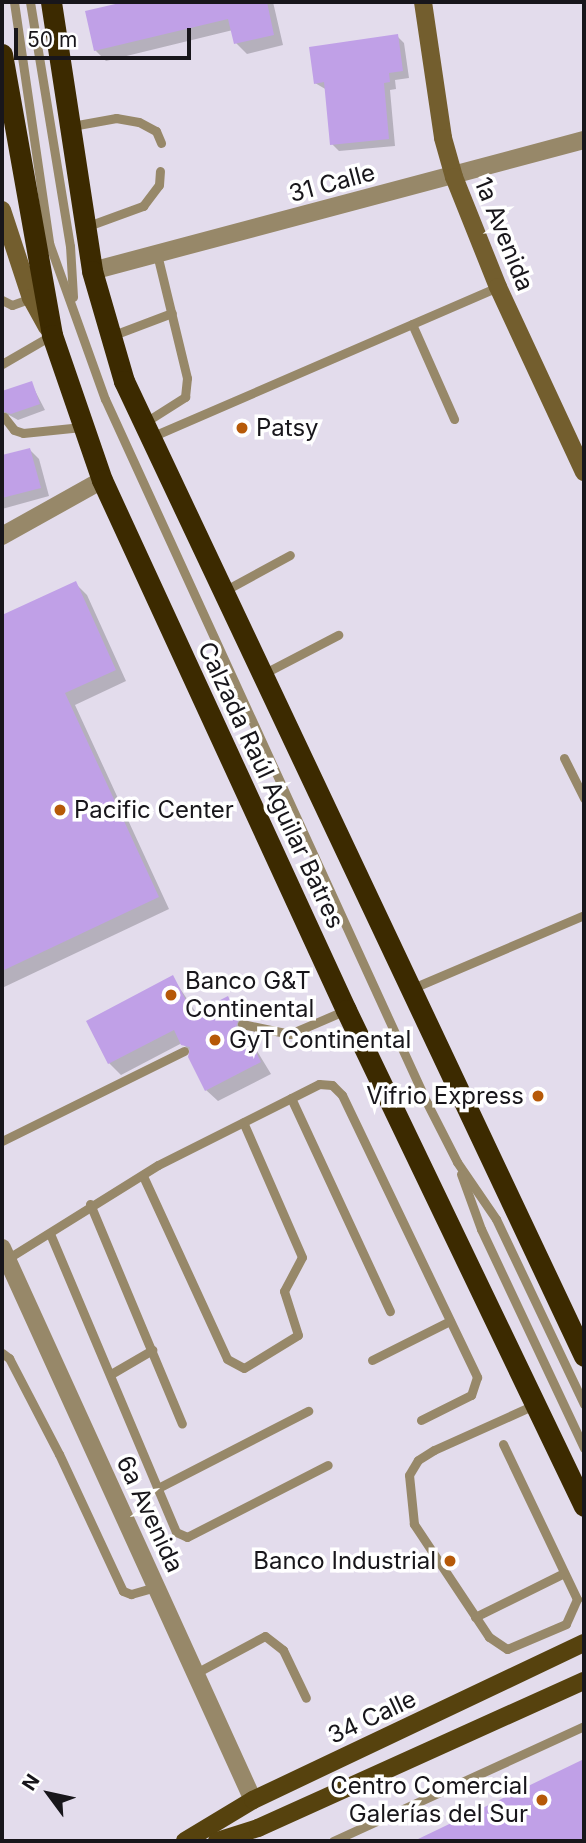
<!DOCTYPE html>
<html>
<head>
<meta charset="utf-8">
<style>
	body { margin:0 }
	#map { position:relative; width:586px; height:1843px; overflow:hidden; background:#e3dcec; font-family:Inter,sans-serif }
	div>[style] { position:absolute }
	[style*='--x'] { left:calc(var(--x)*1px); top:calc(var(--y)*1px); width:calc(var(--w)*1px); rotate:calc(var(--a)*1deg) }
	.shadow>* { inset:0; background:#0003 }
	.building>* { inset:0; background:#c0a0e7 }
	.lane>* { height:9px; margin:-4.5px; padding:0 4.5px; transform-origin:4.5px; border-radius:4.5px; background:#978869 }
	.street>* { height:18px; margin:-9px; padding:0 9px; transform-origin:9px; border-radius:9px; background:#978869 }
	.secondary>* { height:18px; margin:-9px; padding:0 9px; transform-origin:9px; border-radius:9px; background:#735e2e }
	.primary>* { height:18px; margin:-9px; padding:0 9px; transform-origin:9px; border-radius:9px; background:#56420e }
	.highway>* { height:21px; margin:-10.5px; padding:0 10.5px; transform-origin:10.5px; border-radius:10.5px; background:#3c2a00 }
	.dots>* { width:19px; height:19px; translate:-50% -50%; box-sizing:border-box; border:4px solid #fff; border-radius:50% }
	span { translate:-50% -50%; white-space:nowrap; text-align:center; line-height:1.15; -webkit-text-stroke:7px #fff; paint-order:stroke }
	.street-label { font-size:24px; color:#18161b }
	.poi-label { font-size:24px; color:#18161b }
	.left { translate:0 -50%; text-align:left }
	.right { translate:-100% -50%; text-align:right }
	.frame { position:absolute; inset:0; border:4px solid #18161b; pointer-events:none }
	.north { position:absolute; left:14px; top:1759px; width:70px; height:70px; -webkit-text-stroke:5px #fff; paint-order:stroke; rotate:303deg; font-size:19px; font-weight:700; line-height:28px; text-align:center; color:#18161b }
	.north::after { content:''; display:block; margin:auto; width:24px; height:32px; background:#18161b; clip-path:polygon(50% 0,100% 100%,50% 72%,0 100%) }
	.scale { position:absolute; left:14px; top:28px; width:177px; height:32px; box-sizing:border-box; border:4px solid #18161b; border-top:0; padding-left:9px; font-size:21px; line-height:24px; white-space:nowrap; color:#18161b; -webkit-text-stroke:5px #fff; paint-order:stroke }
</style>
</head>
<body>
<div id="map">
	<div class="shadow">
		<div style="clip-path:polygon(131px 2px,273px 2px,283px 45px,247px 54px,236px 43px,233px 30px,106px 61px,95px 50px,87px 12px)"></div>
		<div style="clip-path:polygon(397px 36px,404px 43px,409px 78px,395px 80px,396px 89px,390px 90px,395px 146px,339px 151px,332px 144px,327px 90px,315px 83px)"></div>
		<div style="clip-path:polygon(31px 383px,45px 410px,18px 420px,9px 415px,2px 425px,2px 393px)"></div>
		<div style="clip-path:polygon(30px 450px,39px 459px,49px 496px,2px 509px,2px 457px)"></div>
		<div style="clip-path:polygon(75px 583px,87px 595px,126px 681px,75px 705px,169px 909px,2px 988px,2px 617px)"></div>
		<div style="clip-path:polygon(173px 978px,197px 1014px,227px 999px,239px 1010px,248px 1036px,271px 1074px,218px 1101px,206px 1090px,191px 1052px,182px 1043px,121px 1075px,109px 1063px,88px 1022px)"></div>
		<div style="clip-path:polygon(584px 1761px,584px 1841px,418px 1841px)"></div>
	</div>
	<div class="building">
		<div style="clip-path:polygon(124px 2px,267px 2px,274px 35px,234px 44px,228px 19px,94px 51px,85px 11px)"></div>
		<div style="clip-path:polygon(398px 34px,403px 71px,389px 73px,390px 82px,384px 83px,389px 139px,330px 145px,324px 82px,314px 84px,309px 47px)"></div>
		<div style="clip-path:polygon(32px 381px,40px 404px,11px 414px,2px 411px,2px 391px)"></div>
		<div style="clip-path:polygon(30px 448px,41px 488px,2px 498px,2px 455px)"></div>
		<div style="clip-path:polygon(76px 581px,116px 670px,65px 693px,159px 897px,2px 971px,2px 615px)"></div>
		<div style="clip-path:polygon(173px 975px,193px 1014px,228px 996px,239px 1018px,236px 1027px,246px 1032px,261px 1062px,205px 1091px,188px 1057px,190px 1047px,181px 1045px,174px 1030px,108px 1064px,86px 1021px)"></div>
		<div style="clip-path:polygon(584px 1759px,584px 1841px,414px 1841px)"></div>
	</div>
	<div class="lane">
		<div style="--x:14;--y:2;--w:244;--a:81.7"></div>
		<div style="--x:49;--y:243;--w:166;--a:70.3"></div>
		<div style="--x:105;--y:399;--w:774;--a:65.42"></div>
		<div style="--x:427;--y:1103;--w:66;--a:63"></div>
		<div style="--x:457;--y:1162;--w:69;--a:55.6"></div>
		<div style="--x:496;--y:1219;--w:205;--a:64.6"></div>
		<div style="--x:30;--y:2;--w:247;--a:80.7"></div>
		<div style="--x:70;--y:246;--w:51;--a:86.6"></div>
		<div style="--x:72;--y:126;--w:45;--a:-10.3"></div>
		<div style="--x:116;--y:118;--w:23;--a:10"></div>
		<div style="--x:139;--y:122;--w:19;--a:28"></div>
		<div style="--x:156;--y:131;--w:13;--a:67"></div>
		<div style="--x:88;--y:226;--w:59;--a:-20"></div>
		<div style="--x:143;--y:206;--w:26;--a:-53"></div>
		<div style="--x:159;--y:185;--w:14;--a:-86"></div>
		<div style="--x:2;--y:300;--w:11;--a:27"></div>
		<div style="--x:12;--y:305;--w:20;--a:-20"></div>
		<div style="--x:412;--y:324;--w:104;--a:66.1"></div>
		<div style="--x:111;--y:336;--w:65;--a:-20.7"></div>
		<div style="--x:2;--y:364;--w:58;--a:-30.1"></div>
		<div style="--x:4;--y:417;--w:16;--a:52"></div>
		<div style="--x:14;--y:430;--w:9;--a:18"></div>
		<div style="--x:23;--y:433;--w:59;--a:-5.8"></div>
		<div style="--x:144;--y:423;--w:49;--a:-32.4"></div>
		<div style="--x:185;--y:397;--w:19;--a:-84"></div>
		<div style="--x:187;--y:378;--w:128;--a:-103.6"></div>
		<div style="--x:151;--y:437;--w:378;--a:-23.4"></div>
		<div style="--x:224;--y:591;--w:75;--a:-28.6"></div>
		<div style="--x:263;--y:674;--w:85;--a:-27.5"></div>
		<div style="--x:564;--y:758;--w:45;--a:63.4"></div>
		<div style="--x:413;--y:988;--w:186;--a:-23.1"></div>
		<div style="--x:242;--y:1024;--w:49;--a:11.8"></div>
		<div style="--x:290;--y:1034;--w:61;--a:-23.2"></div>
		<div style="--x:291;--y:1098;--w:235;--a:65.1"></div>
		<div style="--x:2;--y:1141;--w:203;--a:-26.3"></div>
		<div style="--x:461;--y:1174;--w:59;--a:70"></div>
		<div style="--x:481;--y:1229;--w:242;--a:64.8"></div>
		<div style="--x:143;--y:1176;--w:201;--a:65.3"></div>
		<div style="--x:227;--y:1359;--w:19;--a:28"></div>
		<div style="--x:244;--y:1368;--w:63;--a:-31.4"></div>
		<div style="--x:298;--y:1335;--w:46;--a:-107.7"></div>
		<div style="--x:284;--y:1291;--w:38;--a:-62"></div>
		<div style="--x:302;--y:1257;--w:147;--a:-113.6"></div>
		<div style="--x:90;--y:1204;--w:238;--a:67.3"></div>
		<div style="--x:51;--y:1236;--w:321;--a:67.1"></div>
		<div style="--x:176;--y:1532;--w:12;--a:24"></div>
		<div style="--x:187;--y:1537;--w:158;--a:-27.1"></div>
		<div style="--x:7;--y:1259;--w:178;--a:-31.9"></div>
		<div style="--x:158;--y:1165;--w:180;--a:-26.7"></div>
		<div style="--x:319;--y:1084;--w:13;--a:4"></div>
		<div style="--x:332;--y:1085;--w:14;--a:45"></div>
		<div style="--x:342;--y:1095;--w:313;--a:64.4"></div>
		<div style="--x:477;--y:1377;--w:19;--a:108"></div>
		<div style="--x:471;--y:1395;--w:56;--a:153.4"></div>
		<div style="--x:2;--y:1353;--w:9;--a:36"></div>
		<div style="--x:9;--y:1358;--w:108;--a:62.5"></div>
		<div style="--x:59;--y:1454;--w:151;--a:65"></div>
		<div style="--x:123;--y:1591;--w:9;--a:21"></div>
		<div style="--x:131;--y:1594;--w:26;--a:-16"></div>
		<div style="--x:372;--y:1360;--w:87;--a:-26.6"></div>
		<div style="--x:111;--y:1374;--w:48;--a:-30.3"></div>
		<div style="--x:503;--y:1444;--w:172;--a:64.5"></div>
		<div style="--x:577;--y:1599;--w:27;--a:114"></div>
		<div style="--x:566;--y:1624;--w:64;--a:157"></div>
		<div style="--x:507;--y:1649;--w:22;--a:-146"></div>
		<div style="--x:489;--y:1637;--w:136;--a:-123.6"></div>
		<div style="--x:414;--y:1524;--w:49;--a:-95.8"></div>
		<div style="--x:409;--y:1475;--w:17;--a:-59"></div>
		<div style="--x:418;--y:1460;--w:19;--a:-32"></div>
		<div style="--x:434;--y:1450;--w:110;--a:-24.2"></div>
		<div style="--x:158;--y:1488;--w:169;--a:-27.2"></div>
		<div style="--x:475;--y:1617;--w:99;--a:-26.3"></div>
		<div style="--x:196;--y:1673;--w:78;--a:-28.2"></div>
		<div style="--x:265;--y:1636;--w:23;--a:38"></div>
		<div style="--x:283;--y:1650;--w:53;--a:64.4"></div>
		<div style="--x:333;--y:1841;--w:276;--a:-24.6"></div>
	</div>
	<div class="street">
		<div style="--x:92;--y:271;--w:509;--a:-14.91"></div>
		<div style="--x:2;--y:536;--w:115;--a:-29.2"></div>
		<div style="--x:2;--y:1248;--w:606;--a:65.55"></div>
	</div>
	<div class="secondary">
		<div style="--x:423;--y:2;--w:137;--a:81.6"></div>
		<div style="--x:443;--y:138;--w:41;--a:74.2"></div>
		<div style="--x:454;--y:177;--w:118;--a:68.2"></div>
		<div style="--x:498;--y:287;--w:204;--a:65.1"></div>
		<div style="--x:2;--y:210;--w:93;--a:71.8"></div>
		<div style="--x:31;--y:298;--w:33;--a:61"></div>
	</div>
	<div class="primary">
		<div style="--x:185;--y:1841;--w:79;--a:-31.1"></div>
		<div style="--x:253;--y:1800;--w:366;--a:-25.4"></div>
		<div style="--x:217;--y:1841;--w:43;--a:-17.6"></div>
		<div style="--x:258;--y:1828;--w:358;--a:-24.3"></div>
	</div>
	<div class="highway">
		<div style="--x:51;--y:2;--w:272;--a:81.3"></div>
		<div style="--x:92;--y:271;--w:115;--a:73.8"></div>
		<div style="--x:124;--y:381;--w:1078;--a:64.74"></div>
		<div style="--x:2;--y:54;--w:285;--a:79.9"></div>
		<div style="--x:52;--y:335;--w:153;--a:71"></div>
		<div style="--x:102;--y:480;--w:583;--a:65.28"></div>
		<div style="--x:346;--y:1010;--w:550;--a:64.37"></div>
	</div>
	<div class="dots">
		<div style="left:242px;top:428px;background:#b65908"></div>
		<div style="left:60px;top:810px;background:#b65908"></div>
		<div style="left:171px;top:995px;background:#b65908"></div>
		<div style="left:215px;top:1040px;background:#b65908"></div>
		<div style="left:538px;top:1096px;background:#b65908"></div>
		<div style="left:450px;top:1561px;background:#b65908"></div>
		<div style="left:542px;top:1800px;background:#b65908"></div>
	</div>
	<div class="street-label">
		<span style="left:332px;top:183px;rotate:-15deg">31 Calle</span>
		<span style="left:504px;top:234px;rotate:68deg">1a Avenida</span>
		<span style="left:271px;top:785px;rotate:65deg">Calzada Raúl Aguilar Batres</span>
		<span style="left:150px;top:1514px;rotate:65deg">6a Avenida</span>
		<span style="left:372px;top:1717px;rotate:-25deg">34 Calle</span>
	</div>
	<div class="poi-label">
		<span class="left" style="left:256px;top:428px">Patsy</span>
		<span class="left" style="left:74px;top:810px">Pacific Center</span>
		<span class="left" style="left:185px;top:995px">Banco G&amp;T<br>Continental</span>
		<span class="left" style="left:229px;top:1040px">GyT Continental</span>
		<span class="right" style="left:524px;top:1096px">Vifrio Express</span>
		<span class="right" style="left:436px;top:1561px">Banco Industrial</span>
		<span class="right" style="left:528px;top:1800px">Centro Comercial<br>Galerías del Sur</span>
	</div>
	<div class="frame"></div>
	<div class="north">N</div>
	<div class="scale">50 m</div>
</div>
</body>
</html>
